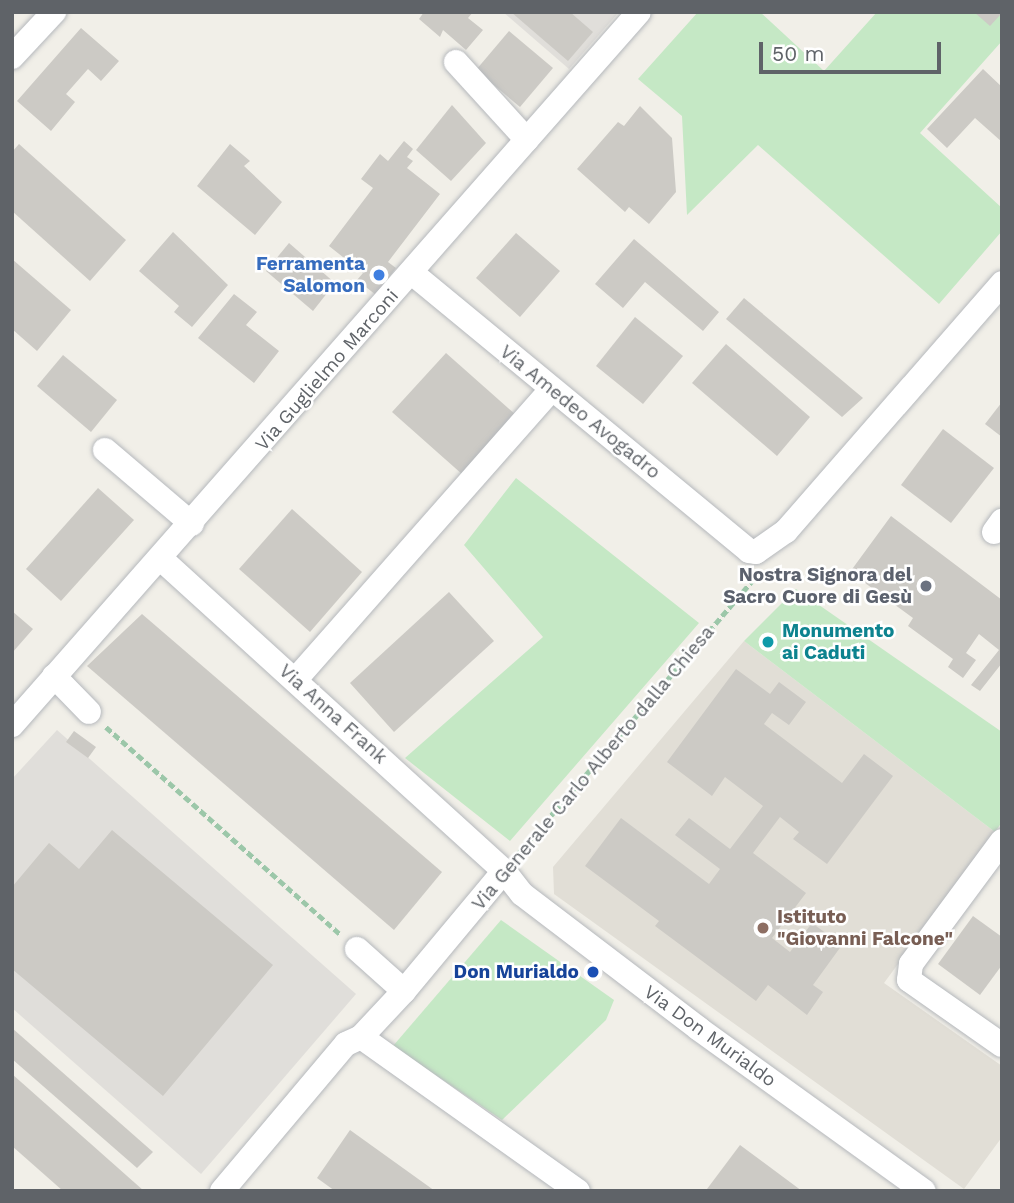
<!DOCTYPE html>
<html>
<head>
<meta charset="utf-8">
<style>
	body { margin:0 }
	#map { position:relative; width:1014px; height:1203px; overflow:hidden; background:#f1efe8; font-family:"Work Sans",sans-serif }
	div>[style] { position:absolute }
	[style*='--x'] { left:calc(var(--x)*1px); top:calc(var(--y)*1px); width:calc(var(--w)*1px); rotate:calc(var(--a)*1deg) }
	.industrial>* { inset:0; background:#e0deda }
	.education>* { inset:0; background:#e1ded6 }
	.green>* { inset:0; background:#c5e8c5 }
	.building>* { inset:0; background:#cccac5 }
	.path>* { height:4.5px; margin-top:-2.25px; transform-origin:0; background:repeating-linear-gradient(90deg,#9cc7a9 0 7px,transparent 0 10.5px) }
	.roads { filter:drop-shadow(0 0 2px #b5b8bc) drop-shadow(0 0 2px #b5b8bc) }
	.minor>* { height:24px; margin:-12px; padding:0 12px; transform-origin:12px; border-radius:12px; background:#fff }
	.dots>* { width:19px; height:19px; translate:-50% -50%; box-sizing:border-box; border:4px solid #fff; border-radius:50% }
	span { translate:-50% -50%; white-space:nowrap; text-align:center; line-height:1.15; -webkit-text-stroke:5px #fff; paint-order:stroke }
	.shop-label { font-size:19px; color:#366cbe; font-weight:700 }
	.right { translate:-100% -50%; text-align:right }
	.street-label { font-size:19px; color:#5f6368 }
	.worship-label { font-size:19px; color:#5b616d; font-weight:700 }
	.culture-label { font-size:19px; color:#0d838f; font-weight:700 }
	.left { translate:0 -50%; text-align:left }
	.education-label { font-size:19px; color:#785e54; font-weight:700 }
	.transit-label { font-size:19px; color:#164399; font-weight:700 }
	.frame { position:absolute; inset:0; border:14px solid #5f6368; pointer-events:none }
	.scale { position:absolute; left:759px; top:42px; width:182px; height:32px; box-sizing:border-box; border:4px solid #5f6368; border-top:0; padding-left:9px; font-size:21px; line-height:24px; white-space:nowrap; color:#5f6368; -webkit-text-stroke:5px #fff; paint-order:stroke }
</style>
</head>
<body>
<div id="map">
	<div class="industrial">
		<div style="clip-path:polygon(503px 12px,619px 12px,569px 69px)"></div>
		<div style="clip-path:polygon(57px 730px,356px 994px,201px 1174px,12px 1008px,12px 779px)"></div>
	</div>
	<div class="education">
		<div style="clip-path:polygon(744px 641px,995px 832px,884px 983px,1002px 1066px,1002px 1137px,964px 1189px,554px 894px,553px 867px)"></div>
	</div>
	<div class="green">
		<div style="clip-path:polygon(698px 12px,760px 12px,824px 71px,877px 12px,1002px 12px,1002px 41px,920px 133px,1002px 208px,1002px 231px,939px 304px,758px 145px,687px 215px,682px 116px,638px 79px)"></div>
		<div style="clip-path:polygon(516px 478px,699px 623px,510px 841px,405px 758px,543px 637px,464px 545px)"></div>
		<div style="clip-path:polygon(796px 589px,1002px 732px,1002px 822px,995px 832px,744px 641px)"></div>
		<div style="clip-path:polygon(501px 920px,614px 1000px,606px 1020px,502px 1120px,393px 1046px)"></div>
	</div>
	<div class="building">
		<div style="clip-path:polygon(424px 12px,473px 12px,468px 18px,483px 30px,466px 50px,443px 30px,440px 37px,419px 19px)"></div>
		<div style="clip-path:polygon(511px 12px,570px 12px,593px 32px,568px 61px)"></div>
		<div style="clip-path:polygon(974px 12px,1002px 12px,1002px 13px,990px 26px)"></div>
		<div style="clip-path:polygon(81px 28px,119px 61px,101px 81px,88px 69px,66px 94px,75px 102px,51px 131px,17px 101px)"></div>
		<div style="clip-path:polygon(509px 31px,553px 68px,520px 107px,476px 70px)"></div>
		<div style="clip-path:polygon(983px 69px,1002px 87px,1002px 142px,975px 118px,947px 148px,927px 129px)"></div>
		<div style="clip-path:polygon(452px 105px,486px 143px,451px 181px,416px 150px)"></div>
		<div style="clip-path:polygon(640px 106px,672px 138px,676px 192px,649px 224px,629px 207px,625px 212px,577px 169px,618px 122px,624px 126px)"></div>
		<div style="clip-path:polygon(404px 141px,413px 149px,407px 157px,413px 161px,407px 168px,440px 194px,388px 262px,396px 268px,376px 295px,357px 280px,363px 273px,329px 246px,373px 188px,361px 179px,380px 154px,388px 161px)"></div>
		<div style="clip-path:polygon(19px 144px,126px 240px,90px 281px,12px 211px,12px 152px)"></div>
		<div style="clip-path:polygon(230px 144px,250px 161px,244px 166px,282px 202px,255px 235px,197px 186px)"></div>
		<div style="clip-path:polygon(173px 232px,228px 285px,192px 327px,174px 312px,179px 306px,139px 271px)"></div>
		<div style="clip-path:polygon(516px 233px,560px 271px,520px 317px,476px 278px)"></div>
		<div style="clip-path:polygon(634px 239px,719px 312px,703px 331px,645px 282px,623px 308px,595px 284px)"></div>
		<div style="clip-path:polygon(289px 243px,335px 283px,313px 311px,266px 271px)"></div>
		<div style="clip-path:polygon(12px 259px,71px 310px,37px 351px,12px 329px)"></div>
		<div style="clip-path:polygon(234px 294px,257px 312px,246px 325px,279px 351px,254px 383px,198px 338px)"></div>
		<div style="clip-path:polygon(744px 298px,863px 398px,842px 417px,726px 319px)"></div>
		<div style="clip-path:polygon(635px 317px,683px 356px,643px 404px,596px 366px)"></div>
		<div style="clip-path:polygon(726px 344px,810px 417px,777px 456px,692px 383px)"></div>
		<div style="clip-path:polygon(446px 353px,516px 415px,463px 475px,392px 412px)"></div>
		<div style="clip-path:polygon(63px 355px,117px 400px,91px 432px,37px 386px)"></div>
		<div style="clip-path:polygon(1002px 402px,1002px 437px,985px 424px)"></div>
		<div style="clip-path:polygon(943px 429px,994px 468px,951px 523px,901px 485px)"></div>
		<div style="clip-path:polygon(98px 488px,134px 520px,61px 601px,26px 569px)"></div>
		<div style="clip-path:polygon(292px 509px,362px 572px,310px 632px,239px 569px)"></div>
		<div style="clip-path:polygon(891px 516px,1002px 600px,1002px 663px,980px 691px,971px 685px,999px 650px,979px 634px,966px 653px,976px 660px,963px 678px,948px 667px,953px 659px,908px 626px,913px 618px,850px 572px)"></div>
		<div style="clip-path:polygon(449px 592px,494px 641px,394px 732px,350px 683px)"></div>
		<div style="clip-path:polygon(12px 611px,33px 629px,12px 653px)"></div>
		<div style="clip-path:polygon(142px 614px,442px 872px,394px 930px,87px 666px)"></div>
		<div style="clip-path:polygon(736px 669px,770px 694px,779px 682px,806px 702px,789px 725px,772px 713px,764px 724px,842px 783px,864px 754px,893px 776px,827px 864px,793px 839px,799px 832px,780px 817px,753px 853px,806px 893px,772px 938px,790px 952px,812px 923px,842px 945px,813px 985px,823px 992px,807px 1015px,768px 985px,756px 1001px,655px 926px,659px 921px,585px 866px,621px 818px,709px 884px,720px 869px,675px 835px,689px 818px,730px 849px,763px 806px,725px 777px,712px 796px,667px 762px)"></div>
		<div style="clip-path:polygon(74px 731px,96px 747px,88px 758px,66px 742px)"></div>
		<div style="clip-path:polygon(112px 830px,273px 965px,163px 1096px,12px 969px,12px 887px,49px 843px,79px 869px)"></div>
		<div style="clip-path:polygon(973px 916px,1002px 937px,1002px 965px,980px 995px,938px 964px)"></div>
		<div style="clip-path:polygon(12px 1028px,153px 1152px,137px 1168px,12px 1059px)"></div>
		<div style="clip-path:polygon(12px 1074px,144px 1191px,63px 1191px,12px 1146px)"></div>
		<div style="clip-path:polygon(350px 1130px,435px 1191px,335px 1191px,317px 1178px)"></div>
		<div style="clip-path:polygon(740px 1145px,802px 1191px,707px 1189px)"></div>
	</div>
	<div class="path">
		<div style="--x:106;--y:727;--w:314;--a:41.5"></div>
		<div style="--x:517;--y:855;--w:361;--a:-49.4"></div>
		<div style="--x:752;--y:581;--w:8;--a:-97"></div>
	</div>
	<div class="roads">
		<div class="minor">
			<div style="--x:12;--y:57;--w:62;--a:-47"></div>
			<div style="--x:456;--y:62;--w:105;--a:47.7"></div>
			<div style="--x:412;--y:273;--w:437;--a:39.5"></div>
			<div style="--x:749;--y:551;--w:7;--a:8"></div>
			<div style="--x:756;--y:552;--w:37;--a:-35"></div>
			<div style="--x:786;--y:531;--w:329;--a:-48.9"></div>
			<div style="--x:105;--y:450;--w:114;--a:40.4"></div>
			<div style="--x:994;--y:532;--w:14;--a:-54"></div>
			<div style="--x:160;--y:558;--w:465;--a:42.3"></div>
			<div style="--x:504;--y:871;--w:29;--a:52"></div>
			<div style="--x:522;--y:894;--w:223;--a:37.3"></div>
			<div style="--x:699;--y:1029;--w:277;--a:35.8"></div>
			<div style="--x:54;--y:676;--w:50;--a:45.8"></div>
			<div style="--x:296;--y:679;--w:385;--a:-48.6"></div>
			<div style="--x:12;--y:725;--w:949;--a:-48.67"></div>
			<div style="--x:1002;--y:841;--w:153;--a:126.5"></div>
			<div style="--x:911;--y:964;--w:16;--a:97"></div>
			<div style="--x:909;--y:980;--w:113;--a:35"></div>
			<div style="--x:357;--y:949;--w:63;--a:41.8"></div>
			<div style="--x:361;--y:1037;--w:266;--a:35.4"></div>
			<div style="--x:222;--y:1191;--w:192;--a:-49.9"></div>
			<div style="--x:346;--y:1044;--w:17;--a:-25"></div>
			<div style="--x:361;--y:1037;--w:63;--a:-46.9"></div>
			<div style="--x:404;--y:991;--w:156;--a:-50.2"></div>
		</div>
	</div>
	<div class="dots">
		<div style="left:379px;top:275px;background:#3f7fe0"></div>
		<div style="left:926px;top:586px;background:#6b7280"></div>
		<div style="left:768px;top:642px;background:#0f9aa8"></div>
		<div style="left:763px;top:928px;background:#8d6e63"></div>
		<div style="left:593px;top:972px;background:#1a4fb4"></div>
	</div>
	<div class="shop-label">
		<span class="right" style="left:365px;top:275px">Ferramenta<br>Salomon</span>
	</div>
	<div class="street-label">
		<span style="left:327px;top:370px;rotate:-49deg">Via Guglielmo Marconi</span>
		<span style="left:580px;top:412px;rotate:39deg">Via Amedeo Avogadro</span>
		<span style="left:333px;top:714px;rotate:42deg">Via Anna Frank</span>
		<span style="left:593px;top:768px;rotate:-50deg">Via Generale Carlo Alberto dalla Chiesa</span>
		<span style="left:710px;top:1036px;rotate:36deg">Via Don Murialdo</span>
	</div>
	<div class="worship-label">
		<span class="right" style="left:912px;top:586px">Nostra Signora del<br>Sacro Cuore di Gesù</span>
	</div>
	<div class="culture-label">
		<span class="left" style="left:782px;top:642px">Monumento<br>ai Caduti</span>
	</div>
	<div class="education-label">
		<span class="left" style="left:777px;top:928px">Istituto<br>"Giovanni Falcone"</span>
	</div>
	<div class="transit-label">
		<span class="right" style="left:579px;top:972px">Don Murialdo</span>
	</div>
	<div class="frame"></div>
	<div class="scale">50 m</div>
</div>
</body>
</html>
